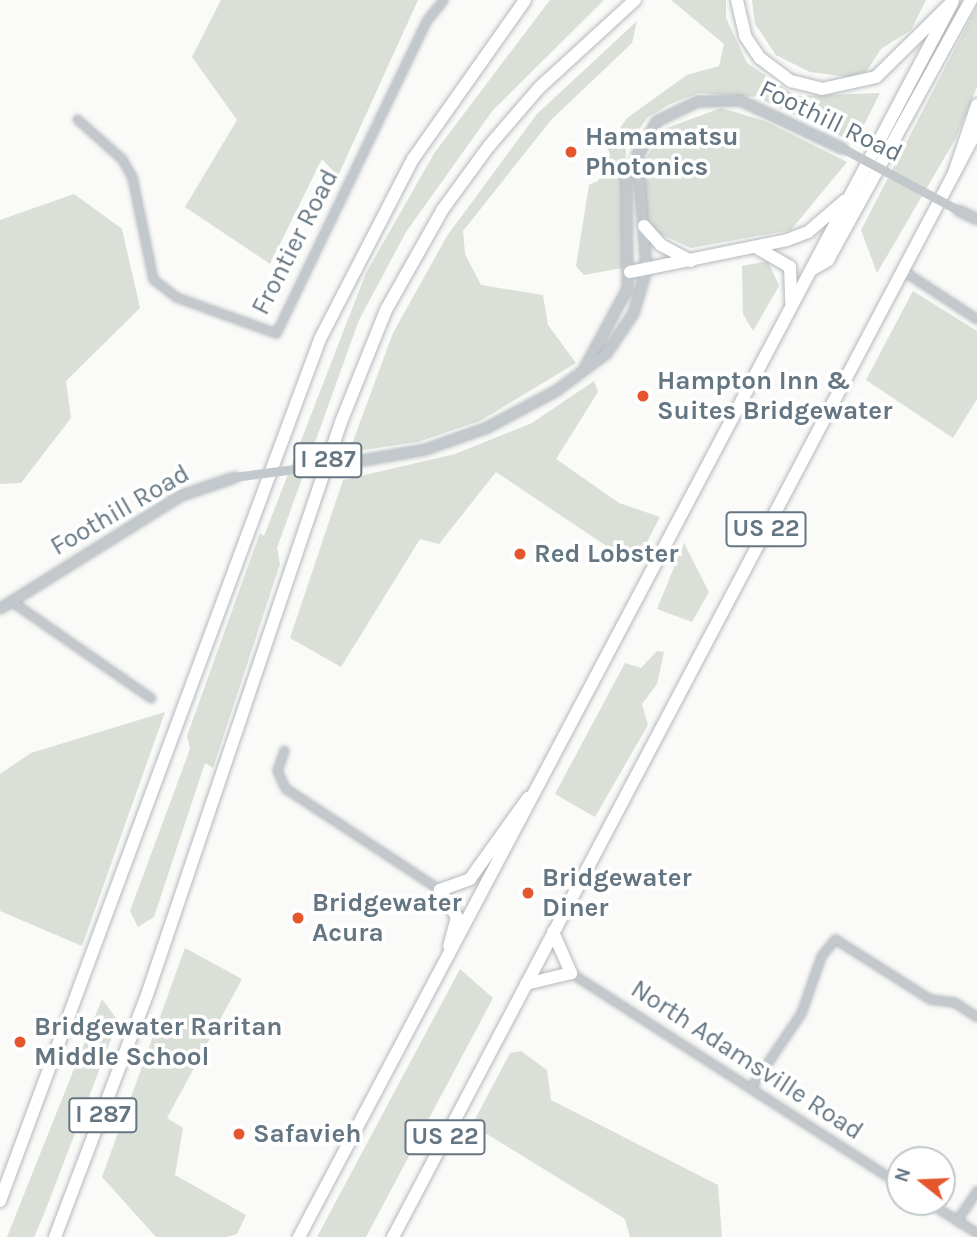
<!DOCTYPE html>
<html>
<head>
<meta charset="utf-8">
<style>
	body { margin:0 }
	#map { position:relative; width:977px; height:1237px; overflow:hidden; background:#fafaf8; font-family:Karla,sans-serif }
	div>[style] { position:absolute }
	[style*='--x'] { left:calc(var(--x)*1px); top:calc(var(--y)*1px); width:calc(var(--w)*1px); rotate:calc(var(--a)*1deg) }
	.green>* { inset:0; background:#dadfd7 }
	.roads { filter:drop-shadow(0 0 2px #b4b9bd) drop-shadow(0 0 2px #b4b9bd) }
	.minor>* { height:7px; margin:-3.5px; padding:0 3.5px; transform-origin:3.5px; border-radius:3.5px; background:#c3c8cc }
	.tertiary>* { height:9px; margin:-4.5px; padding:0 4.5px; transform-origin:4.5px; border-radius:4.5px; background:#c3c8cc }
	.trunk>* { height:12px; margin:-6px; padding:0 6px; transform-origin:6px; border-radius:6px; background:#fff }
	.motorway>* { height:12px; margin:-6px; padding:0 6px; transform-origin:6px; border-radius:6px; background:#fff }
	.tertiary-bridge>* { height:9px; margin:-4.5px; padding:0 4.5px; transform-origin:4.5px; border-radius:4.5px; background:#c3c8cc }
	.dots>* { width:19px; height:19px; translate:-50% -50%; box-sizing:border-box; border:4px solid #fff; border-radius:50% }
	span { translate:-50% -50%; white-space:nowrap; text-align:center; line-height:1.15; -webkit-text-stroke:7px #fff; paint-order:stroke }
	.shield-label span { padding:2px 5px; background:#fff; border:2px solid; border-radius:5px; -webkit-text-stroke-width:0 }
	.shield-label { font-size:24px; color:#657683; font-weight:700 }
	.street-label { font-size:26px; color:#657683 }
	.poi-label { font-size:26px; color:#657683; font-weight:700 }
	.left { translate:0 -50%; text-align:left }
	.north { position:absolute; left:886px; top:1146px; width:70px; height:70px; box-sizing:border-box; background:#fff; border:2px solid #c1c8cd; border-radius:50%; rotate:288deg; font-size:19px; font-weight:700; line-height:28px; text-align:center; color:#657683 }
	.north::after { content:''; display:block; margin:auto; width:24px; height:32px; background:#e4572e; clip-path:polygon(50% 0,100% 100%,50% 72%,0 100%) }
</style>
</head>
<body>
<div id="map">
	<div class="green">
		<div style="clip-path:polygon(221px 0,418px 0,338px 176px,322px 159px,270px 264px,185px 207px,237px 120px,192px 57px)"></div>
		<div style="clip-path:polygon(550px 0,604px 0,493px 110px,406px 232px,359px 320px,277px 548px,280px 564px,213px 768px,205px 763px,154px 917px,138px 927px,130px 911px,190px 749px,187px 736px,260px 533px,264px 536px,366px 273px,435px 152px)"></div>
		<div style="clip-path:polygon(671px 0,726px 0,726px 18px,747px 63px,796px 96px,880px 93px,855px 143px,756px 97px,699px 93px,670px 104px,647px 118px,626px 148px,622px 268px,584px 275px,576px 266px,589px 185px,598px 181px,610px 155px,607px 147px,627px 118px,687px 75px,719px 66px,724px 44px)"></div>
		<div style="clip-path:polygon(752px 0,926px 0,911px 30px,881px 49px,866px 72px,847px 77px,810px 72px,776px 55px,755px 24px)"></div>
		<div style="clip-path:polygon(977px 6px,977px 87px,956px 138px,877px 273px,861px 230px)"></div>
		<div style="clip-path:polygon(637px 21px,632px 43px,551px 120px,463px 231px,465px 254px,481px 285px,543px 295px,548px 325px,576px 363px,480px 421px,418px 442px,349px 452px,393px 333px,447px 236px,537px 114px)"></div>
		<div style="clip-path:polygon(721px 108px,765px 121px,847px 162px,791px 230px,691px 248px,658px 233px,647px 219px,641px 166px,664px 129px)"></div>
		<div style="clip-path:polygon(74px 194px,122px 229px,140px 308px,66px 381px,71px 418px,21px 483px,0 484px,0 220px)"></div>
		<div style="clip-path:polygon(768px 261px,779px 286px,753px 331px,743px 314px,742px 266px)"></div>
		<div style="clip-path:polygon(913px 291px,977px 331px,977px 399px,953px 438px,866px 380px)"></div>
		<div style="clip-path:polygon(594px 381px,598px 392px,556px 459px,619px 503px,660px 517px,635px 565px,496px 472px,439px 544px,420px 539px,341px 667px,290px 638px,343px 480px,455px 454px,532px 423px)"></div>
		<div style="clip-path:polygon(684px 543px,709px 592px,692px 622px,657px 609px)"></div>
		<div style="clip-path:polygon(657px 651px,664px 652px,657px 684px,642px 704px,648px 725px,595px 817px,555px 794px,625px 663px,641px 668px)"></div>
		<div style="clip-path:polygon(165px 712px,82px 946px,0 911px,0 774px,31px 753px)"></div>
		<div style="clip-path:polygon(185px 948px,242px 979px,167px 1118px,183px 1128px,175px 1175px,246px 1215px,237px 1234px,227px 1237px,156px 1237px,102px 1177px)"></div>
		<div style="clip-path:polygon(460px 969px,493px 998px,366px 1237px,317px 1237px)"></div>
		<div style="clip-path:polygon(102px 999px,118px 1021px,44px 1214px,34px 1237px,7px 1237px)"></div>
		<div style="clip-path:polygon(521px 1051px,547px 1070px,551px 1100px,718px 1185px,722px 1237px,630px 1237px,625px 1219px,472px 1125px,510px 1053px)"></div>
	</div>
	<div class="roads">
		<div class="minor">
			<div style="--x:77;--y:119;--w:60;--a:41.6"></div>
			<div style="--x:122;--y:159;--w:21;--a:61"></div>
			<div style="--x:132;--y:177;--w:104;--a:78.4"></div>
			<div style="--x:153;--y:279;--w:29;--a:38"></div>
			<div style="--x:176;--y:297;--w:106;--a:19.8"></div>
			<div style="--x:276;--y:333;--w:346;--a:-64.3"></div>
			<div style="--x:426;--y:21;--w:27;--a:-51"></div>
			<div style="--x:902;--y:270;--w:90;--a:33.2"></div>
			<div style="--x:11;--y:601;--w:170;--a:34.7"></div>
			<div style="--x:284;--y:750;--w:21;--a:109"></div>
			<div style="--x:277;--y:770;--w:20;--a:66"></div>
			<div style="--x:285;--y:788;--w:186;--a:33.3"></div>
			<div style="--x:571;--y:973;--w:391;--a:32.7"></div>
			<div style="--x:751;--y:1087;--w:89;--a:-56"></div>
			<div style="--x:801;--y:1013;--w:60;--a:-70.7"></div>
			<div style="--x:821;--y:956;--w:22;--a:-51"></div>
			<div style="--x:835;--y:939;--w:112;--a:32.3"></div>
			<div style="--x:930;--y:999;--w:24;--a:7"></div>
			<div style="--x:954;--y:1002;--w:27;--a:33"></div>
			<div style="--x:928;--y:1202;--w:58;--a:32.3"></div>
			<div style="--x:957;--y:1220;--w:36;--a:-56"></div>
		</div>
		<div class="tertiary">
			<div style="--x:958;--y:210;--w:21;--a:25"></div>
			<div style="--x:584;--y:368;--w:91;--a:-61.7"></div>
			<div style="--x:627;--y:288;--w:111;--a:-90.5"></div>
			<div style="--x:626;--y:177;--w:64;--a:-61.8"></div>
			<div style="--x:656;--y:121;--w:46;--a:-26"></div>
			<div style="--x:697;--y:101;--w:43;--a:-1.3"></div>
			<div style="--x:740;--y:100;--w:113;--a:25.2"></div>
			<div style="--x:362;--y:460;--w:64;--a:-9.9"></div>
			<div style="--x:425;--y:449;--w:64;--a:-19.3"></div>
			<div style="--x:485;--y:428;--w:79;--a:-27.9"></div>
			<div style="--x:555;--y:391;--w:64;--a:-36.7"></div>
			<div style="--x:606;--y:353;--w:48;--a:-56"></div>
			<div style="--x:633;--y:313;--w:46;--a:-73.5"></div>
			<div style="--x:646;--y:269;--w:118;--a:-94.4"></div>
			<div style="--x:0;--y:608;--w:213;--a:-32"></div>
			<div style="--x:181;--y:495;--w:56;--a:-18.8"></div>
		</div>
		<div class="trunk">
			<div style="--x:644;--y:226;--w:25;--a:48"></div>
			<div style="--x:661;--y:245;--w:34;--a:28"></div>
			<div style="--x:759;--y:249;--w:36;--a:30"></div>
			<div style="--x:790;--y:267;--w:35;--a:88"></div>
			<div style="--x:630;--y:272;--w:160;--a:-11.5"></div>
			<div style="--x:787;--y:240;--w:22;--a:-21"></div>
			<div style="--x:808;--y:232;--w:48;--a:-40.7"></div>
			<div style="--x:440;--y:890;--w:32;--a:-20"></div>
			<div style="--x:470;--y:879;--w:100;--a:-54.4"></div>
			<div style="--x:440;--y:890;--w:32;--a:58"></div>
			<div style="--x:457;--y:917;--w:30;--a:105"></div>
			<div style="--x:553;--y:932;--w:45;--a:66.3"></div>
			<div style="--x:526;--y:984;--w:46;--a:-13.7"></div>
			<div style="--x:299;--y:1237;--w:1396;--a:-62.11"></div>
			<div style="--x:393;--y:1237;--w:1252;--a:-62.19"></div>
		</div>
		<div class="motorway">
			<div style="--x:737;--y:0;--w:37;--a:77"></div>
			<div style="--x:745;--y:36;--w:27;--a:56"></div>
			<div style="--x:760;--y:58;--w:39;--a:37"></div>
			<div style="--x:791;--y:81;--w:32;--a:14"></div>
			<div style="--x:822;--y:89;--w:55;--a:-12.5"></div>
			<div style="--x:876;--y:77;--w:108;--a:-44.6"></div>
			<div style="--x:954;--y:173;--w:72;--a:-71.3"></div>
			<div style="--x:811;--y:270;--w:20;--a:-30"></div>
			<div style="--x:828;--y:260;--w:297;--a:-61.2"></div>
			<div style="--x:0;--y:1201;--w:919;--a:-69.63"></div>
			<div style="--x:320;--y:339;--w:203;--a:-62.7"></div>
			<div style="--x:413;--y:159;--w:194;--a:-54.8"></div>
			<div style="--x:55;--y:1237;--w:262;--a:-69.2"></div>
			<div style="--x:148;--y:992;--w:602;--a:-71.29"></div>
			<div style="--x:341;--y:422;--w:121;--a:-68.1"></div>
			<div style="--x:386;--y:310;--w:116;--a:-60.6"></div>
			<div style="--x:443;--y:209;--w:78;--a:-53.9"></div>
			<div style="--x:489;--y:146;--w:78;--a:-49.2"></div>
			<div style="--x:540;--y:87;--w:129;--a:-42.5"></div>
		</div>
	</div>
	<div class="tertiary-bridge">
		<div style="--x:842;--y:148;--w:132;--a:28.1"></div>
		<div style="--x:234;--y:477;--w:129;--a:-7.6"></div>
	</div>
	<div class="dots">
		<div style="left:571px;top:152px;background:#e4572e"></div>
		<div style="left:643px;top:396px;background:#e4572e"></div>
		<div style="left:520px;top:554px;background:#e4572e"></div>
		<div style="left:528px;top:893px;background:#e4572e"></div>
		<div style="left:298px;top:918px;background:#e4572e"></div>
		<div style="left:20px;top:1042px;background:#e4572e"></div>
		<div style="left:239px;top:1134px;background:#e4572e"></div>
	</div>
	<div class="shield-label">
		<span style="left:328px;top:460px">I 287</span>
		<span style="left:766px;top:529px">US 22</span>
		<span style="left:103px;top:1115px">I 287</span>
		<span style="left:445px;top:1137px">US 22</span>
	</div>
	<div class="street-label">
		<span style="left:831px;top:121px;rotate:26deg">Foothill Road</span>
		<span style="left:295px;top:242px;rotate:-63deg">Frontier Road</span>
		<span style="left:120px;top:510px;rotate:-30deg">Foothill Road</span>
		<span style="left:747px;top:1060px;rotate:33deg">North Adamsville Road</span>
	</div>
	<div class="poi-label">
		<span class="left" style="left:585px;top:152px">Hamamatsu<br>Photonics</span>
		<span class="left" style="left:657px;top:396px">Hampton Inn &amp;<br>Suites Bridgewater</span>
		<span class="left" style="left:534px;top:554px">Red Lobster</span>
		<span class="left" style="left:542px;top:893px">Bridgewater<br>Diner</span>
		<span class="left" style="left:312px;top:918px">Bridgewater<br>Acura</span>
		<span class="left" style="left:34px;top:1042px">Bridgewater Raritan<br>Middle School</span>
		<span class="left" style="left:253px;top:1134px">Safavieh</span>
	</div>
	<div class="north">N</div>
</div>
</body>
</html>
